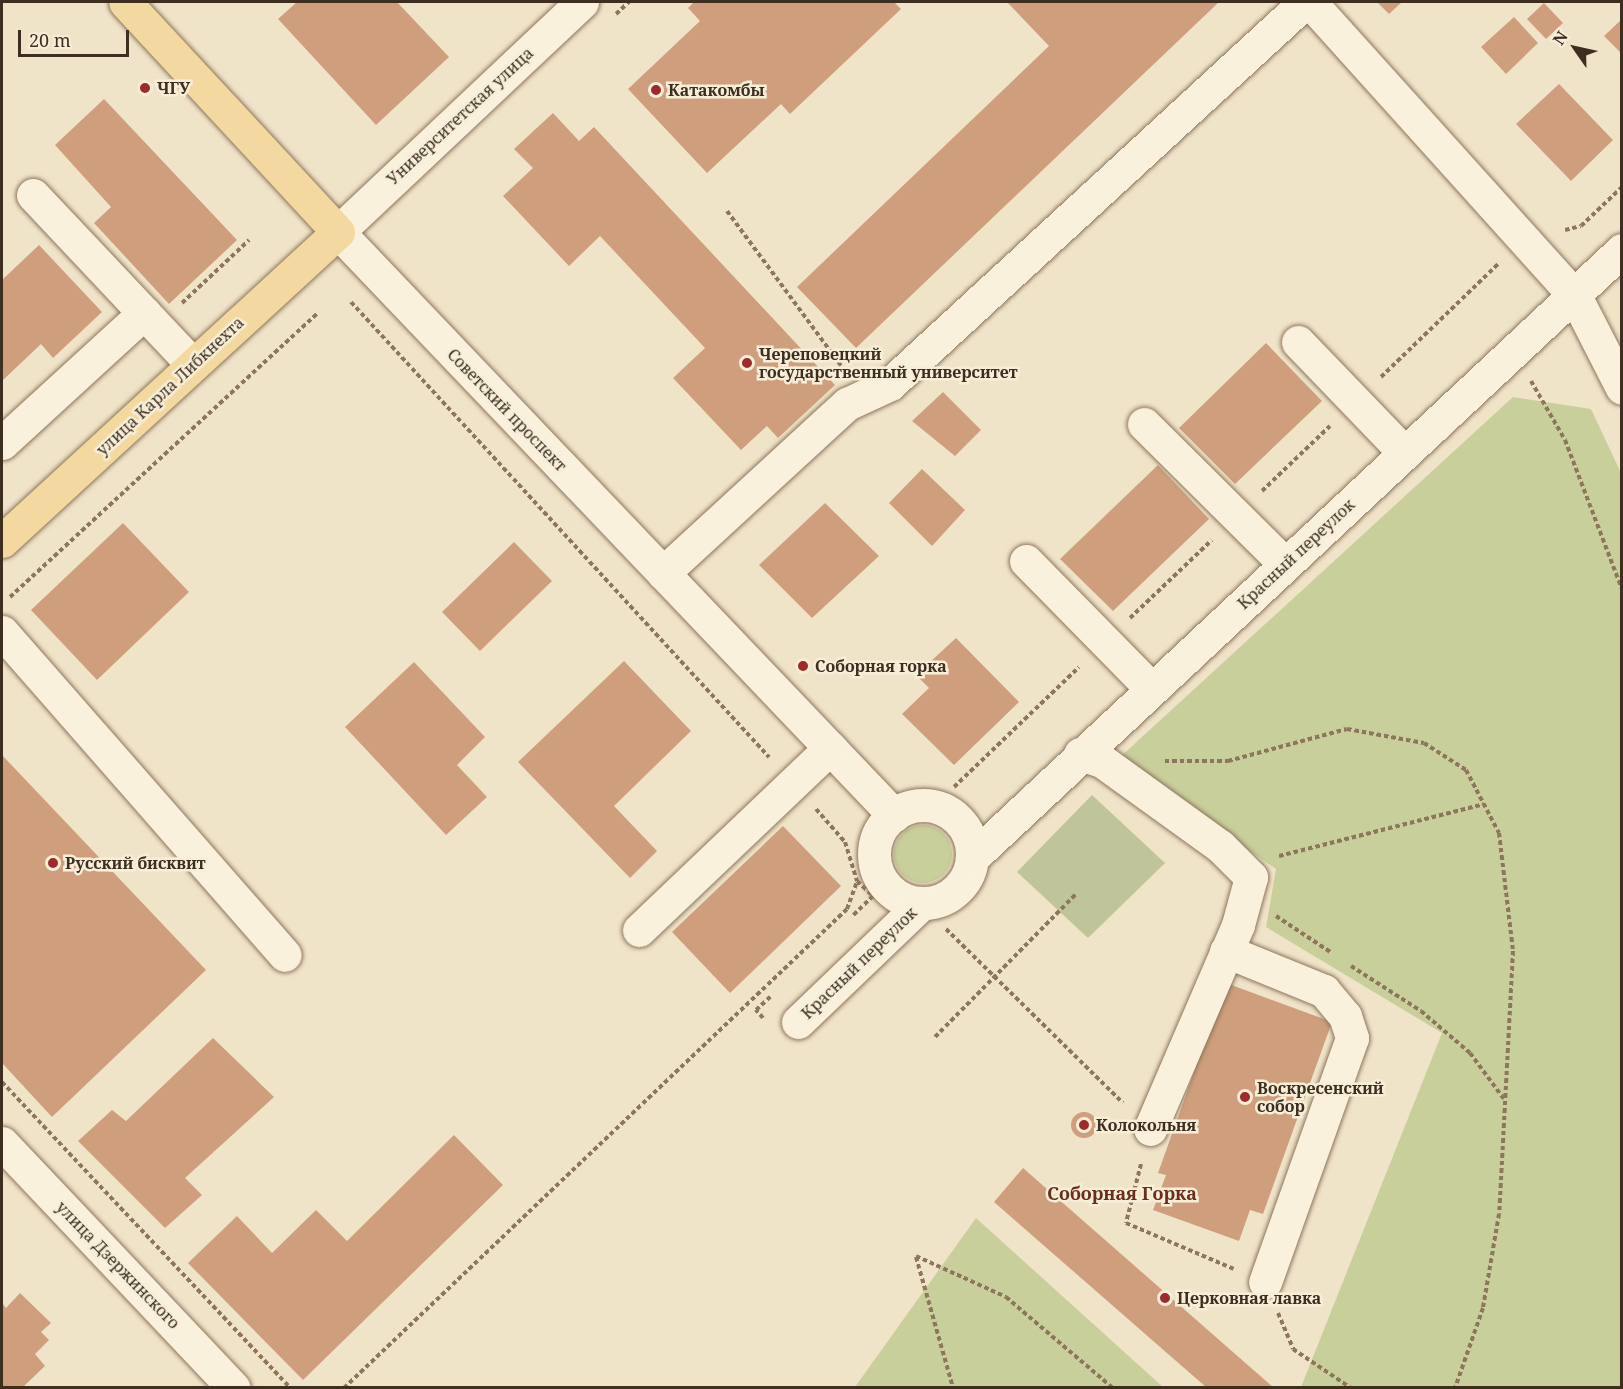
<!DOCTYPE html>
<html>
<head>
<meta charset="utf-8">
<style>
	body { margin:0 }
	#map { position:relative; width:1623px; height:1389px; overflow:hidden; background:#f0e4c8; font-family:"Noto Serif",serif }
	div>[style] { position:absolute }
	[style*='--x'] { left:calc(var(--x)*1px); top:calc(var(--y)*1px); width:calc(var(--w)*1px); rotate:calc(var(--a)*1deg) }
	.green>* { inset:0; background:#c9cf9b }
	.round { border-radius:50% }
	.cemetery>* { inset:0; background:#bfc49a }
	.building>* { inset:0; background:#cf9f7d }
	.path>* { height:4px; margin-top:-2px; transform-origin:0; background:repeating-linear-gradient(90deg,#8d765c 0 4.5px,transparent 0 7.5px) }
	.roads { filter:drop-shadow(0 0 2px #8d765c) drop-shadow(0 0 2px #8d765c) }
	.minor>* { height:33px; margin:-16.5px; padding:0 16.5px; transform-origin:16.5px; border-radius:16.5px; background:#faf1dc }
	.minor>.ring { margin:-16.5px; padding:0; box-sizing:content-box; background:none; border:33px solid #faf1dc; border-radius:50% }
	.major>* { height:33px; margin:-16.5px; padding:0 16.5px; transform-origin:16.5px; border-radius:16.5px; background:#f3d9a0 }
	.dots>* { width:16px; height:16px; translate:-50% -50%; box-sizing:border-box; border:3px solid #f7eed8; border-radius:50% }
	span { translate:-50% -50%; white-space:nowrap; text-align:center; line-height:1.15; -webkit-text-stroke:5px #f7eed8; paint-order:stroke }
	.poi-label { font-size:16px; color:#3d2e20; font-weight:700 }
	.left { translate:0 -50%; text-align:left }
	.street-label { font-size:16px; color:#3d2e20 }
	.neighbourhood-label { font-size:18px; color:#6b2e1e; font-weight:700 }
	.frame { position:absolute; inset:0; border:3px solid #3d2e20; pointer-events:none }
	.north { position:absolute; left:1545px; top:18px; width:60px; height:60px; -webkit-text-stroke:4px #f7eed8; paint-order:stroke; rotate:304deg; font-size:16px; font-weight:700; line-height:24px; text-align:center; color:#3d2e20 }
	.north::after { content:''; display:block; margin:auto; width:21px; height:27px; background:#3d2e20; clip-path:polygon(50% 0,100% 100%,50% 72%,0 100%) }
	.scale { position:absolute; left:18px; top:30px; width:111px; height:27px; box-sizing:border-box; border:3px solid #3d2e20; border-top:0; padding-left:8px; font-size:18px; line-height:21px; white-space:nowrap; color:#3d2e20; -webkit-text-stroke:4px #f7eed8; paint-order:stroke }
</style>
</head>
<body>
<div id="map">
	<div class="green">
		<div style="clip-path:polygon(1513px 397px,1591px 409px,1622px 475px,1621px 1387px,1301px 1387px,1442px 1033px,1266px 927px,1276px 869px,1118px 759px)"></div>
		<div class="round" style="left:894px;top:825px;width:58px;height:58px"></div>
		<div style="clip-path:polygon(976px 1218px,1163px 1387px,855px 1387px)"></div>
	</div>
	<div class="cemetery">
		<div style="clip-path:polygon(1092px 795px,1165px 863px,1088px 938px,1017px 872px)"></div>
	</div>
	<div class="building">
		<div style="clip-path:polygon(297px 2px,397px 2px,449px 57px,376px 125px,278px 19px)"></div>
		<div style="clip-path:polygon(694px 2px,894px 2px,901px 9px,790px 114px,781px 104px,707px 173px,628px 89px,700px 21px,688px 8px)"></div>
		<div style="clip-path:polygon(1007px 2px,1219px 2px,856px 348px,797px 287px,1049px 46px)"></div>
		<div style="clip-path:polygon(1377px 2px,1402px 2px,1389px 14px)"></div>
		<div style="clip-path:polygon(1544px 3px,1563px 23px,1546px 39px,1527px 19px)"></div>
		<div style="clip-path:polygon(1514px 17px,1538px 43px,1506px 74px,1481px 47px)"></div>
		<div style="clip-path:polygon(1622px 19px,1622px 54px,1604px 36px)"></div>
		<div style="clip-path:polygon(1559px 84px,1613px 140px,1571px 181px,1516px 124px)"></div>
		<div style="clip-path:polygon(104px 99px,237px 240px,169px 304px,94px 223px,111px 207px,55px 145px)"></div>
		<div style="clip-path:polygon(553px 113px,579px 141px,594px 127px,835px 385px,778px 438px,767px 426px,741px 450px,673px 378px,705px 348px,600px 236px,569px 266px,503px 196px,533px 168px,514px 149px)"></div>
		<div style="clip-path:polygon(39px 245px,102px 312px,53px 358px,41px 344px,2px 381px,2px 280px)"></div>
		<div style="clip-path:polygon(1266px 343px,1322px 401px,1235px 484px,1179px 428px)"></div>
		<div style="clip-path:polygon(943px 392px,981px 430px,955px 456px,912px 421px)"></div>
		<div style="clip-path:polygon(1158px 465px,1209px 519px,1113px 611px,1060px 559px)"></div>
		<div style="clip-path:polygon(922px 469px,965px 510px,932px 546px,889px 503px)"></div>
		<div style="clip-path:polygon(825px 503px,879px 556px,812px 618px,759px 565px)"></div>
		<div style="clip-path:polygon(123px 523px,189px 592px,97px 680px,31px 610px)"></div>
		<div style="clip-path:polygon(514px 542px,552px 581px,480px 651px,442px 612px)"></div>
		<div style="clip-path:polygon(956px 638px,1019px 702px,954px 765px,902px 714px,929px 688px,916px 675px)"></div>
		<div style="clip-path:polygon(624px 661px,691px 731px,614px 806px,657px 851px,630px 878px,518px 762px)"></div>
		<div style="clip-path:polygon(414px 662px,485px 737px,457px 765px,487px 797px,446px 835px,345px 727px)"></div>
		<div style="clip-path:polygon(2px 755px,206px 970px,52px 1117px,2px 1063px)"></div>
		<div style="clip-path:polygon(783px 826px,841px 886px,730px 993px,672px 932px)"></div>
		<div style="clip-path:polygon(1226px 983px,1332px 1022px,1263px 1214px,1250px 1210px,1239px 1241px,1153px 1210px,1166px 1175px,1158px 1173px)"></div>
		<div style="clip-path:polygon(213px 1038px,274px 1097px,185px 1178px,202px 1195px,165px 1228px,78px 1141px,112px 1110px,126px 1121px)"></div>
		<div class="round" style="left:1071px;top:1112px;width:26px;height:26px"></div>
		<div style="clip-path:polygon(454px 1135px,503px 1185px,303px 1380px,188px 1263px,237px 1216px,272px 1253px,316px 1210px,347px 1241px)"></div>
		<div style="clip-path:polygon(1023px 1168px,1274px 1388px,1207px 1388px,994px 1202px)"></div>
		<div style="clip-path:polygon(20px 1293px,51px 1323px,41px 1332px,49px 1340px,35px 1354px,45px 1366px,22px 1388px,2px 1388px,2px 1303px,6px 1308px)"></div>
	</div>
	<div class="path">
		<div style="--x:616;--y:14;--w:18;--a:-43"></div>
		<div style="--x:727;--y:211;--w:194;--a:53.6"></div>
		<div style="--x:1565;--y:230;--w:16;--a:-14"></div>
		<div style="--x:1581;--y:226;--w:57;--a:-43.6"></div>
		<div style="--x:351;--y:302;--w:618;--a:47.43"></div>
		<div style="--x:182;--y:303;--w:92;--a:-43.2"></div>
		<div style="--x:1381;--y:377;--w:164;--a:-44"></div>
		<div style="--x:1531;--y:381;--w:68;--a:60"></div>
		<div style="--x:1565;--y:440;--w:160;--a:69.1"></div>
		<div style="--x:1262;--y:491;--w:94;--a:-43.7"></div>
		<div style="--x:10;--y:597;--w:419;--a:-42.7"></div>
		<div style="--x:1130;--y:618;--w:113;--a:-43.6"></div>
		<div style="--x:1165;--y:761;--w:63;--a:0"></div>
		<div style="--x:1228;--y:761;--w:123;--a:-15.1"></div>
		<div style="--x:1347;--y:729;--w:78;--a:10.3"></div>
		<div style="--x:1424;--y:743;--w:50;--a:32.7"></div>
		<div style="--x:1466;--y:770;--w:71;--a:62.4"></div>
		<div style="--x:1499;--y:833;--w:119;--a:83.2"></div>
		<div style="--x:1513;--y:951;--w:263;--a:93"></div>
		<div style="--x:1499;--y:1214;--w:95;--a:99.7"></div>
		<div style="--x:1483;--y:1308;--w:85;--a:109.3"></div>
		<div style="--x:954;--y:787;--w:173;--a:-43.8"></div>
		<div style="--x:816;--y:809;--w:44;--a:48.7"></div>
		<div style="--x:845;--y:842;--w:41;--a:72.9"></div>
		<div style="--x:857;--y:881;--w:22;--a:43"></div>
		<div style="--x:873;--y:896;--w:30;--a:136"></div>
		<div style="--x:1279;--y:856;--w:211;--a:-14.2"></div>
		<div style="--x:1276;--y:916;--w:67;--a:33.5"></div>
		<div style="--x:946;--y:929;--w:248;--a:44.5"></div>
		<div style="--x:1351;--y:966;--w:83;--a:32.7"></div>
		<div style="--x:1421;--y:1011;--w:65;--a:40.6"></div>
		<div style="--x:1470;--y:1053;--w:57;--a:53.5"></div>
		<div style="--x:763;--y:1018;--w:11;--a:-131"></div>
		<div style="--x:756;--y:1010;--w:21;--a:-43"></div>
		<div style="--x:935;--y:1037;--w:201;--a:-45.4"></div>
		<div style="--x:2;--y:1082;--w:420;--a:46.7"></div>
		<div style="--x:1141;--y:1164;--w:61;--a:104.3"></div>
		<div style="--x:1126;--y:1223;--w:117;--a:23.1"></div>
		<div style="--x:916;--y:1256;--w:99;--a:24.5"></div>
		<div style="--x:1006;--y:1297;--w:140;--a:40.4"></div>
		<div style="--x:916;--y:1257;--w:136;--a:74.2"></div>
		<div style="--x:1278;--y:1313;--w:39;--a:67"></div>
		<div style="--x:1293;--y:1349;--w:70;--a:33.9"></div>
		<div style="--x:344;--y:1388;--w:695;--a:-43.6"></div>
		<div style="--x:847;--y:909;--w:30;--a:-70"></div>
	</div>
	<div class="roads">
		<div class="minor">
			<div style="--x:582;--y:2;--w:335;--a:136.7"></div>
			<div style="--x:338;--y:232;--w:806;--a:46.36"></div>
			<div style="--x:1310;--y:2;--w:396;--a:48"></div>
			<div style="--x:1575;--y:296;--w:103;--a:62.9"></div>
			<div style="--x:33;--y:195;--w:233;--a:46.7"></div>
			<div style="--x:1298;--y:342;--w:154;--a:46.1"></div>
			<div style="--x:1144;--y:424;--w:199;--a:44.8"></div>
			<div style="--x:2;--y:443;--w:193;--a:-42.5"></div>
			<div style="--x:1026;--y:561;--w:178;--a:45.5"></div>
			<div style="--x:663;--y:573;--w:250;--a:-42.6"></div>
			<div style="--x:847;--y:404;--w:47;--a:-24.9"></div>
			<div style="--x:890;--y:384;--w:564;--a:-42.63"></div>
			<div style="--x:2;--y:632;--w:429;--a:48.8"></div>
			<div style="--x:1080;--y:754;--w:23;--a:18"></div>
			<div style="--x:1102;--y:761;--w:145;--a:35.8"></div>
			<div style="--x:1220;--y:846;--w:44;--a:45"></div>
			<div style="--x:1251;--y:877;--w:50;--a:105.2"></div>
			<div style="--x:1238;--y:925;--w:222;--a:113.3"></div>
			<div class="ring" style="left:874px;top:805px;width:65px;height:65px"></div>
			<div style="--x:972;--y:858;--w:890;--a:-43.09"></div>
			<div style="--x:639;--y:930;--w:264;--a:-43.6"></div>
			<div style="--x:1226;--y:951;--w:106;--a:22.2"></div>
			<div style="--x:1324;--y:991;--w:33;--a:50"></div>
			<div style="--x:1345;--y:1016;--w:23;--a:72"></div>
			<div style="--x:1352;--y:1038;--w:259;--a:109.6"></div>
			<div style="--x:798;--y:1022;--w:170;--a:-43.8"></div>
			<div style="--x:2;--y:1143;--w:337;--a:46.6"></div>
		</div>
		<div class="major">
			<div style="--x:2;--y:541;--w:456;--a:-42.6"></div>
			<div style="--x:338;--y:232;--w:313;--a:-132.8"></div>
		</div>
	</div>
	<div class="dots">
		<div style="left:145px;top:88px;background:#9e2a2b"></div>
		<div style="left:656px;top:90px;background:#9e2a2b"></div>
		<div style="left:747px;top:363px;background:#9e2a2b"></div>
		<div style="left:803px;top:666px;background:#9e2a2b"></div>
		<div style="left:53px;top:863px;background:#9e2a2b"></div>
		<div style="left:1245px;top:1097px;background:#9e2a2b"></div>
		<div style="left:1084px;top:1125px;background:#9e2a2b"></div>
		<div style="left:1165px;top:1298px;background:#9e2a2b"></div>
	</div>
	<div class="poi-label">
		<span class="left" style="left:157px;top:88px">ЧГУ</span>
		<span class="left" style="left:668px;top:90px">Катакомбы</span>
		<span class="left" style="left:759px;top:363px">Череповецкий<br>государственный университет</span>
		<span class="left" style="left:815px;top:666px">Соборная горка</span>
		<span class="left" style="left:65px;top:863px">Русский бисквит</span>
		<span class="left" style="left:1257px;top:1097px">Воскресенский<br>собор</span>
		<span class="left" style="left:1096px;top:1125px">Колокольня</span>
		<span class="left" style="left:1177px;top:1298px">Церковная лавка</span>
	</div>
	<div class="street-label">
		<span style="left:460px;top:116px;rotate:-43deg">Университетская улица</span>
		<span style="left:170px;top:386px;rotate:-43deg">улица Карла Либкнехта</span>
		<span style="left:507px;top:410px;rotate:46deg">Советский проспект</span>
		<span style="left:1296px;top:554px;rotate:-43deg">Красный переулок</span>
		<span style="left:859px;top:963px;rotate:-44deg">Красный переулок</span>
		<span style="left:118px;top:1265px;rotate:46deg">улица Дзержинского</span>
	</div>
	<div class="neighbourhood-label">
		<span style="left:1122px;top:1193px">Соборная Горка</span>
	</div>
	<div class="frame"></div>
	<div class="north">N</div>
	<div class="scale">20 m</div>
</div>
</body>
</html>
